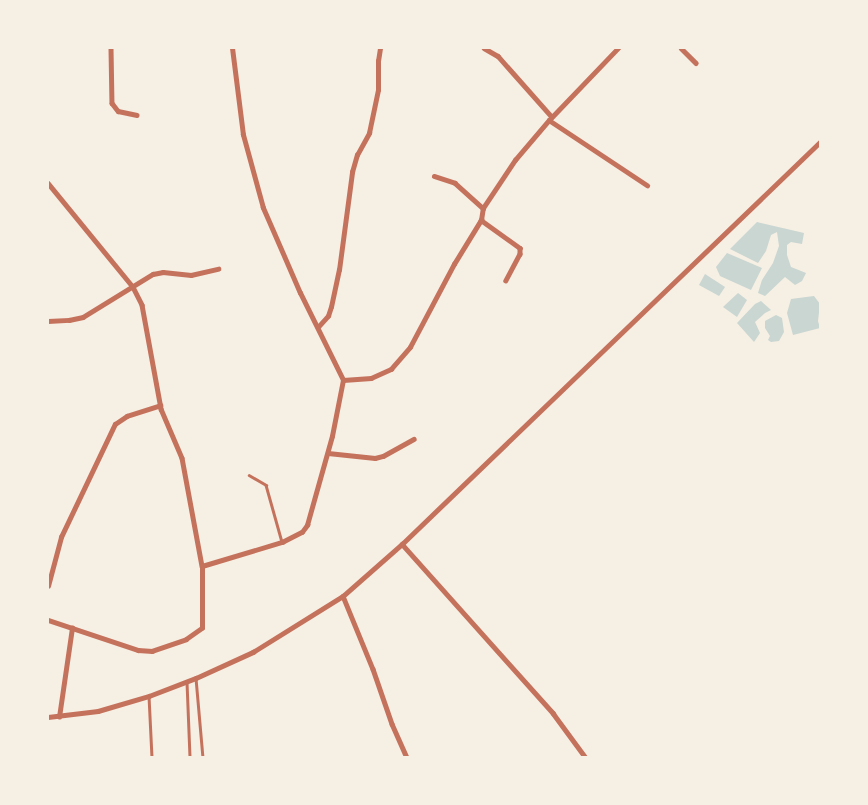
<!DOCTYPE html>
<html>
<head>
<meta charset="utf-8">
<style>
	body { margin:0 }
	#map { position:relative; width:868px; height:805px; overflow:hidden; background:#f6efe4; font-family:"Noto Sans",sans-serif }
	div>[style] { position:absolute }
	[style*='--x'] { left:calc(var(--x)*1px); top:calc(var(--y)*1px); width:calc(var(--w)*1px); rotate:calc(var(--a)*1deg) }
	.water>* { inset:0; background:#c9d6d2 }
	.service>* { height:2.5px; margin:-1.25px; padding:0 1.25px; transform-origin:1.25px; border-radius:1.25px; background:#c5725c }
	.minor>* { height:4.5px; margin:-2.25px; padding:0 2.25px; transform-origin:2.25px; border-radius:2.25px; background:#c5725c }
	span { translate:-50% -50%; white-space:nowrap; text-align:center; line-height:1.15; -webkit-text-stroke:4.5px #f6efe4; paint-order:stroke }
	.frame { position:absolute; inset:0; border:49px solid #f6efe4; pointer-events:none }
</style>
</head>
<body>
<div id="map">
	<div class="water">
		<div style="clip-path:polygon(757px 222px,804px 233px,802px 244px,791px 242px,787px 245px,787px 255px,791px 267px,806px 273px,802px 281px,795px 285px,785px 277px,765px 296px,758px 293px,762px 280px,773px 263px,779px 246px,777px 232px,771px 235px,766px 251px,758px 263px,730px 249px)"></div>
		<div style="clip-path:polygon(727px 253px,762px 268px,751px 290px,720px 276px,716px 267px)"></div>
		<div style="clip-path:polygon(705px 274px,725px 287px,719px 296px,699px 285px)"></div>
		<div style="clip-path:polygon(738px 293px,747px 300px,737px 317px,723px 307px)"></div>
		<div style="clip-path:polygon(814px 296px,820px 304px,818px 321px,820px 328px,793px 335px,787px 313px,791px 299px)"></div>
		<div style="clip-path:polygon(761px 301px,771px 310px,765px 313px,755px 322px,760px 333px,754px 342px,737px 323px,755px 304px)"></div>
		<div style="clip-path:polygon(776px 315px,782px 318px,784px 332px,779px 341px,771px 342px,768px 340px,770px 336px,765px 328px,765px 321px)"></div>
	</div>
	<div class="service">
		<div style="--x:249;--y:475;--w:20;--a:30"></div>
		<div style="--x:266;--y:485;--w:59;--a:74.3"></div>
		<div style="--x:196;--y:678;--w:80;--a:85"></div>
		<div style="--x:187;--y:682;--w:76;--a:87.7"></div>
		<div style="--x:149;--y:696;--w:62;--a:87.2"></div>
	</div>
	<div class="minor">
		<div style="--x:111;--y:48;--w:55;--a:89"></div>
		<div style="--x:112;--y:103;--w:10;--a:53"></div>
		<div style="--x:118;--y:111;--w:19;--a:12"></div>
		<div style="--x:484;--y:48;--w:16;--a:30"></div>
		<div style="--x:498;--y:56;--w:81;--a:48.5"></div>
		<div style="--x:681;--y:48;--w:21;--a:45"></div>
		<div style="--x:549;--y:120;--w:118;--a:33.6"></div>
		<div style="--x:434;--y:176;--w:22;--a:18"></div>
		<div style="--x:455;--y:183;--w:38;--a:42"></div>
		<div style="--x:48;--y:183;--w:134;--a:50.7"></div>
		<div style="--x:133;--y:287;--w:20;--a:63"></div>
		<div style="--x:142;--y:305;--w:106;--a:79.6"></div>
		<div style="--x:161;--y:409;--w:53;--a:66.8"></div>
		<div style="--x:182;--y:458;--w:110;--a:79.5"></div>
		<div style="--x:481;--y:220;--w:48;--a:35.7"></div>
		<div style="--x:520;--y:248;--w:6;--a:90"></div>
		<div style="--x:520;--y:254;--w:30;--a:118"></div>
		<div style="--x:48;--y:321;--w:21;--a:-3"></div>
		<div style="--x:69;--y:320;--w:14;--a:-12"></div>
		<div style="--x:83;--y:317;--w:82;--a:-31.6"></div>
		<div style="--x:153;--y:274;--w:10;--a:-11"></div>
		<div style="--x:163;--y:272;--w:28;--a:6"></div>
		<div style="--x:191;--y:275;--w:28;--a:-13"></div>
		<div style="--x:318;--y:327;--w:15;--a:-48"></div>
		<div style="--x:328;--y:316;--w:9;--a:-72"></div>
		<div style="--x:331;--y:307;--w:38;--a:-78"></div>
		<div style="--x:339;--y:270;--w:99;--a:-82.4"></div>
		<div style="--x:352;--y:172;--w:18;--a:-74"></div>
		<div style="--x:357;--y:155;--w:25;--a:-61"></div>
		<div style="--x:369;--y:133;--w:44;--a:-78.2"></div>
		<div style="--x:378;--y:90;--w:29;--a:-90"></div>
		<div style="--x:378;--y:61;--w:13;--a:-81"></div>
		<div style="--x:343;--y:380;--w:28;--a:-4"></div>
		<div style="--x:371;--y:378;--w:22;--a:-24"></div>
		<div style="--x:391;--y:369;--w:29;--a:-49"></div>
		<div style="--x:410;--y:347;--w:94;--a:-62.1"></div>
		<div style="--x:454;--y:264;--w:52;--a:-58.5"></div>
		<div style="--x:481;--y:220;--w:12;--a:-81"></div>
		<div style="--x:483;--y:208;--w:58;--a:-56.3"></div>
		<div style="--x:515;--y:160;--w:52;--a:-49.6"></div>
		<div style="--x:549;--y:120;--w:100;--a:-46.2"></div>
		<div style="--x:328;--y:453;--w:47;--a:6.1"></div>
		<div style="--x:375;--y:458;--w:8;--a:-14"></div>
		<div style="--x:383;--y:456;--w:35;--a:-29"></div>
		<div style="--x:402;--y:544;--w:227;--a:48.2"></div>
		<div style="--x:553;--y:713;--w:56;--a:53.7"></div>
		<div style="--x:48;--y:586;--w:51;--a:-75.1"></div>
		<div style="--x:61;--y:537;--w:125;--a:-64.5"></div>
		<div style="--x:115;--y:424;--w:14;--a:-34"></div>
		<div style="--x:127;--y:416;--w:35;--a:-18"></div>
		<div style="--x:343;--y:596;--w:79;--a:67.7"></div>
		<div style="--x:373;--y:669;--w:58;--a:70.9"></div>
		<div style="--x:392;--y:724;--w:37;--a:66"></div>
		<div style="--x:48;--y:620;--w:95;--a:18.4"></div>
		<div style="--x:138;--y:650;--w:14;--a:4"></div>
		<div style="--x:152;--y:651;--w:36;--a:-19"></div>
		<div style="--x:186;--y:639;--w:19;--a:-35"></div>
		<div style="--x:202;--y:628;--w:62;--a:-90"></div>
		<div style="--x:202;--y:566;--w:84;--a:-16.7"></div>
		<div style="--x:282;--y:542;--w:22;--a:-27"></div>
		<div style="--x:302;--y:532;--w:9;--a:-54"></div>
		<div style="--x:307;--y:525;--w:92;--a:-74.3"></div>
		<div style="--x:332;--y:436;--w:57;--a:-78.9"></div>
		<div style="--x:343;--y:380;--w:97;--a:-116.3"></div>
		<div style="--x:300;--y:293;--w:93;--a:-113.5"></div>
		<div style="--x:263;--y:208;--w:76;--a:-105.3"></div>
		<div style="--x:243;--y:135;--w:88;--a:-97.2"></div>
		<div style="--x:48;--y:717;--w:50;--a:-6.8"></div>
		<div style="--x:98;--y:711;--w:53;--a:-16.4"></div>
		<div style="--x:149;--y:696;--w:50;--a:-21"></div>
		<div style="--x:196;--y:678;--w:63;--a:-24.5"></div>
		<div style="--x:253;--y:652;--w:106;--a:-31.9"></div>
		<div style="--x:343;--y:596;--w:79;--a:-41.4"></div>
		<div style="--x:402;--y:544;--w:580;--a:-43.88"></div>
		<div style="--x:59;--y:717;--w:90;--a:-81.7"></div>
	</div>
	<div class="frame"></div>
</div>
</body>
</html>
